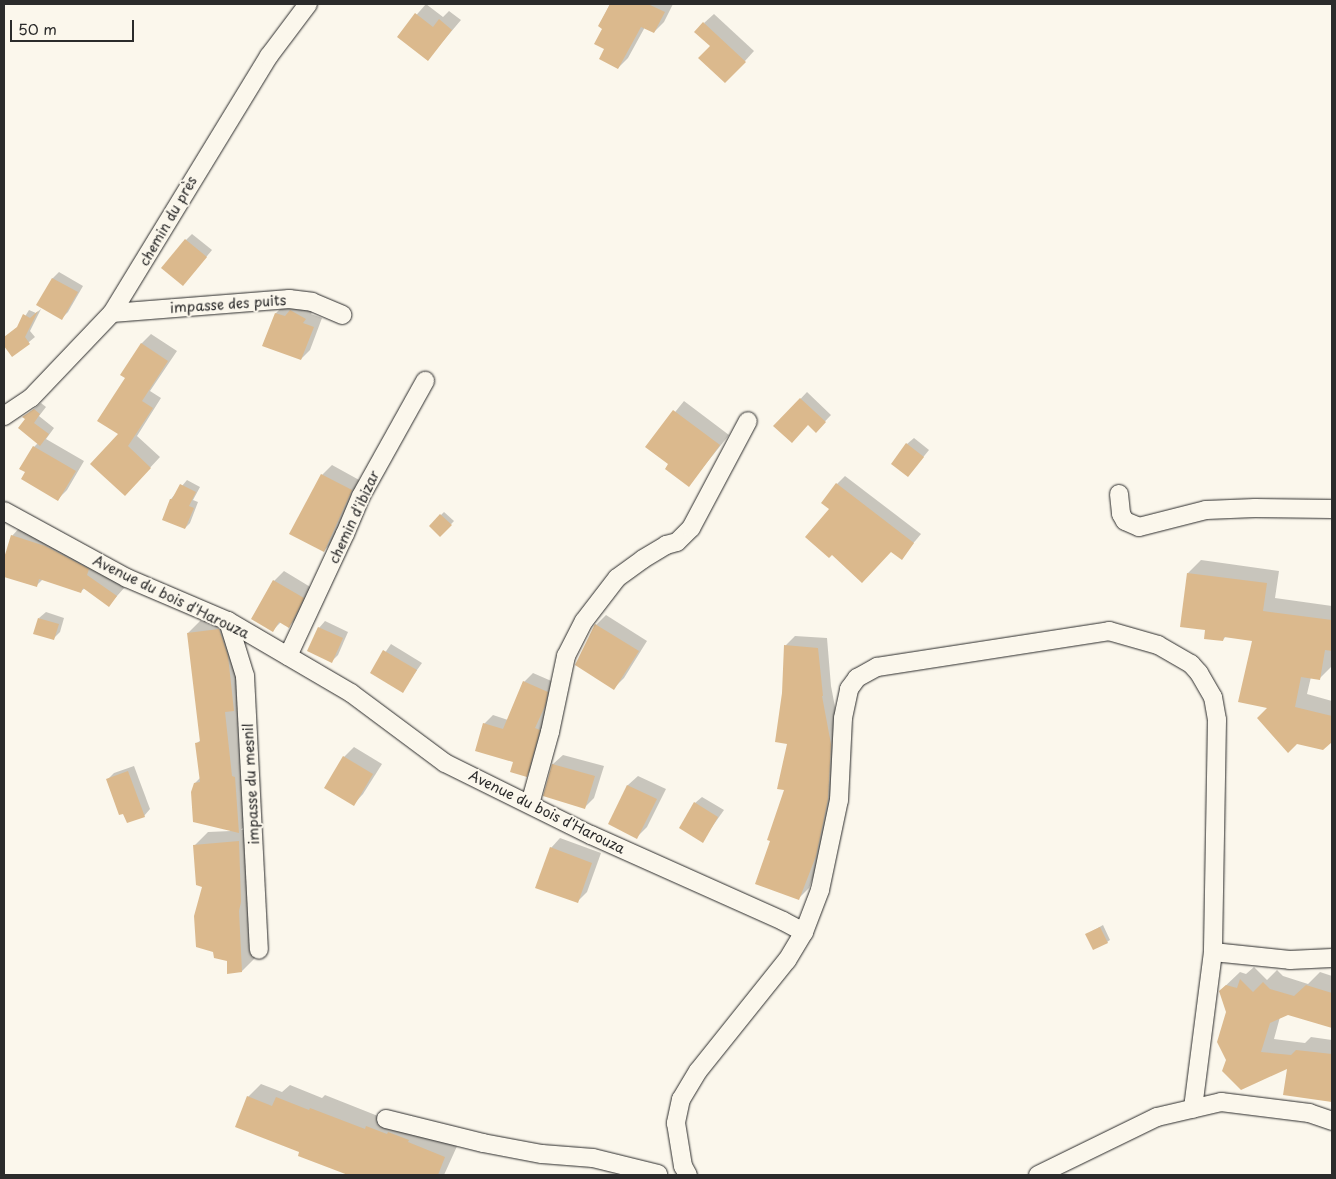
<!DOCTYPE html>
<html>
<head>
<meta charset="utf-8">
<style>
	body { margin:0 }
	#map { position:relative; width:1336px; height:1179px; overflow:hidden; background:#fbf7ec; font-family:"Playpen Sans",sans-serif }
	div>[style] { position:absolute }
	[style*='--x'] { left:calc(var(--x)*1px); top:calc(var(--y)*1px); width:calc(var(--w)*1px); rotate:calc(var(--a)*1deg) }
	.shadow>* { inset:0; background:#0003 }
	.building>* { inset:0; background:#dbb98d }
	.roads { filter:drop-shadow(0 0 1px #2b2b2b) drop-shadow(0 0 1px #2b2b2b) }
	.minor>* { height:18px; margin:-9px; padding:0 9px; transform-origin:9px; border-radius:9px; background:#fbf7ec }
	span { translate:-50% -50%; white-space:nowrap; text-align:center; line-height:1.15; -webkit-text-stroke:4px #fbf7ec; paint-order:stroke }
	.street-label { font-size:14px; color:#2b2b2b }
	.frame { position:absolute; inset:0; border:5px solid #2b2b2b; pointer-events:none }
	.scale { position:absolute; left:10px; top:20px; width:124px; height:22px; box-sizing:border-box; border:2px solid #2b2b2b; border-top:0; padding-left:6px; font-size:15px; line-height:18px; white-space:nowrap; color:#2b2b2b; -webkit-text-stroke:4px #fbf7ec; paint-order:stroke }
</style>
</head>
<body>
<div id="map">
	<div class="shadow">
		<div style="clip-path:polygon(426px 4px,443px 17px,449px 11px,461px 20px,428px 59px,398px 36px)"></div>
		<div style="clip-path:polygon(610px 4px,673px 4px,664px 22px,654px 32px,645px 27px,628px 58px,618px 68px,606px 49px,604px 28px,599px 26px)"></div>
		<div style="clip-path:polygon(714px 14px,754px 51px,735px 72px,704px 23px)"></div>
		<div style="clip-path:polygon(192px 234px,212px 250px,189px 278px,186px 240px)"></div>
		<div style="clip-path:polygon(59px 272px,83px 286px,68px 312px,62px 318px,38px 305px,53px 278px)"></div>
		<div style="clip-path:polygon(285px 304px,314px 309px,311px 314px,322px 318px,310px 350px,301px 359px,264px 345px,276px 313px)"></div>
		<div style="clip-path:polygon(41px 309px,30px 331px,35px 337px,12px 356px,4px 344px,4px 338px,19px 326px,29px 310px,36px 313px)"></div>
		<div style="clip-path:polygon(151px 334px,177px 351px,150px 391px,161px 398px,137px 436px,160px 457px,135px 484px,120px 434px,127px 378px,141px 344px)"></div>
		<div style="clip-path:polygon(807px 392px,831px 415px,816px 431px,809px 424px,775px 426px)"></div>
		<div style="clip-path:polygon(684px 401px,729px 435px,689px 485px,669px 464px,647px 447px)"></div>
		<div style="clip-path:polygon(41px 403px,46px 407px,39px 416px,54px 428px,46px 439px,84px 461px,67px 490px,58px 499px,34px 447px,38px 443px,24px 417px)"></div>
		<div style="clip-path:polygon(914px 438px,929px 450px,908px 476px,907px 444px)"></div>
		<div style="clip-path:polygon(332px 465px,361px 481px,333px 541px,324px 551px,322px 475px)"></div>
		<div style="clip-path:polygon(845px 476px,921px 534px,901px 558px,831px 509px,837px 484px)"></div>
		<div style="clip-path:polygon(187px 480px,200px 487px,193px 500px,198px 502px,190px 523px,185px 528px,171px 499px)"></div>
		<div style="clip-path:polygon(444px 512px,454px 521px,440px 536px,430px 526px)"></div>
		<div style="clip-path:polygon(21px 526px,125px 587px,109px 605px,85px 588px,80px 592px,43px 579px,36px 586px,4px 576px,4px 562px,12px 536px)"></div>
		<div style="clip-path:polygon(1201px 560px,1279px 571px,1275px 598px,1332px 606px,1332px 666px,1319px 679px,1311px 677px,1307px 694px,1332px 701px,1332px 744px,1269px 707px,1253px 640px,1226px 636px,1223px 640px,1206px 629px,1188px 573px)"></div>
		<div style="clip-path:polygon(284px 571px,312px 588px,299px 616px,289px 626px,281px 622px,273px 630px,274px 581px)"></div>
		<div style="clip-path:polygon(46px 612px,64px 618px,60px 632px,53px 639px,39px 618px)"></div>
		<div style="clip-path:polygon(606px 615px,647px 641px,624px 678px,614px 688px,596px 625px)"></div>
		<div style="clip-path:polygon(232px 616px,251px 819px,241px 830px,252px 829px,251px 898px,255px 958px,242px 971px,228px 960px,204px 886px,195px 845px,208px 832px,231px 831px,195px 783px,201px 777px,197px 743px,201px 740px,188px 633px,201px 620px)"></div>
		<div style="clip-path:polygon(325px 621px,348px 632px,338px 655px,332px 661px,319px 628px)"></div>
		<div style="clip-path:polygon(795px 636px,827px 638px,831px 686px,840px 733px,826px 845px,809px 888px,799px 898px,772px 840px,785px 789px,788px 743px,783px 693px,786px 645px)"></div>
		<div style="clip-path:polygon(391px 644px,422px 663px,402px 691px,371px 673px)"></div>
		<div style="clip-path:polygon(533px 673px,556px 683px,553px 697px,543px 720px,548px 721px,535px 767px,526px 775px,484px 724px,493px 715px,508px 720px,524px 682px)"></div>
		<div style="clip-path:polygon(354px 747px,382px 764px,363px 794px,354px 804px,344px 757px)"></div>
		<div style="clip-path:polygon(563px 755px,604px 766px,594px 798px,585px 807px,545px 796px,553px 764px)"></div>
		<div style="clip-path:polygon(134px 766px,150px 809px,144px 816px,124px 812px,108px 779px,114px 773px)"></div>
		<div style="clip-path:polygon(638px 776px,666px 789px,647px 827px,637px 837px,610px 823px,628px 785px)"></div>
		<div style="clip-path:polygon(702px 797px,724px 810px,702px 841px,695px 803px)"></div>
		<div style="clip-path:polygon(560px 838px,601px 853px,587px 892px,577px 902px,551px 848px)"></div>
		<div style="clip-path:polygon(1103px 925px,1110px 940px,1107px 942px,1087px 934px)"></div>
		<div style="clip-path:polygon(1254px 967px,1267px 980px,1277px 970px,1283px 976px,1308px 984px,1320px 972px,1332px 976px,1332px 1026px,1288px 1013px,1280px 1017px,1274px 1039px,1305px 1043px,1311px 1037px,1332px 1040px,1332px 1100px,1285px 1094px,1288px 1066px,1227px 1060px,1228px 1012px,1220px 991px,1240px 972px,1246px 974px)"></div>
		<div style="clip-path:polygon(261px 1084px,282px 1092px,290px 1085px,322px 1098px,325px 1095px,378px 1116px,380px 1114px,458px 1144px,444px 1175px,351px 1175px,299px 1155px,301px 1152px,248px 1097px)"></div>
	</div>
	<div class="building">
		<div style="clip-path:polygon(610px 4px,648px 4px,665px 12px,654px 33px,641px 27px,618px 69px,599px 59px,604px 49px,594px 44px,602px 29px,598px 26px)"></div>
		<div style="clip-path:polygon(415px 13px,433px 27px,439px 19px,452px 30px,428px 61px,397px 37px)"></div>
		<div style="clip-path:polygon(703px 22px,746px 62px,725px 83px,698px 58px,710px 46px,694px 32px)"></div>
		<div style="clip-path:polygon(185px 239px,207px 257px,183px 286px,161px 268px)"></div>
		<div style="clip-path:polygon(52px 278px,78px 292px,62px 320px,36px 305px)"></div>
		<div style="clip-path:polygon(290px 310px,306px 319px,303px 323px,314px 327px,301px 360px,262px 346px,275px 313px,285px 316px)"></div>
		<div style="clip-path:polygon(38px 311px,25px 337px,30px 344px,12px 357px,4px 346px,4px 337px,17px 327px,23px 314px,30px 318px)"></div>
		<div style="clip-path:polygon(141px 343px,168px 361px,142px 401px,153px 408px,128px 446px,151px 468px,125px 496px,90px 464px,118px 434px,97px 421px,125px 378px,120px 375px)"></div>
		<div style="clip-path:polygon(800px 398px,826px 422px,816px 433px,808px 425px,792px 443px,773px 426px)"></div>
		<div style="clip-path:polygon(34px 409px,40px 414px,34px 423px,49px 434px,40px 446px,18px 428px,25px 419px,22px 417px)"></div>
		<div style="clip-path:polygon(673px 410px,720px 445px,689px 487px,665px 469px,668px 464px,645px 447px)"></div>
		<div style="clip-path:polygon(906px 443px,924px 457px,908px 477px,891px 464px)"></div>
		<div style="clip-path:polygon(33px 446px,76px 471px,58px 501px,21px 479px,25px 472px,19px 469px)"></div>
		<div style="clip-path:polygon(321px 474px,352px 490px,324px 552px,289px 534px)"></div>
		<div style="clip-path:polygon(836px 483px,914px 543px,902px 560px,891px 552px,862px 583px,832px 555px,829px 558px,805px 537px,829px 509px,821px 503px)"></div>
		<div style="clip-path:polygon(180px 484px,196px 492px,189px 506px,194px 508px,185px 529px,162px 520px,170px 499px,172px 499px)"></div>
		<div style="clip-path:polygon(440px 514px,452px 525px,440px 537px,429px 526px)"></div>
		<div style="clip-path:polygon(11px 535px,45px 546px,89px 569px,87px 575px,117px 596px,109px 607px,83px 588px,81px 593px,39px 579px,37px 587px,4px 577px,4px 558px)"></div>
		<div style="clip-path:polygon(1187px 573px,1267px 583px,1263px 611px,1332px 620px,1332px 651px,1325px 650px,1320px 680px,1301px 677px,1295px 707px,1332px 716px,1332px 742px,1323px 750px,1297px 744px,1288px 753px,1257px 718px,1267px 708px,1238px 702px,1252px 641px,1224px 637px,1223px 641px,1204px 639px,1205px 630px,1180px 627px)"></div>
		<div style="clip-path:polygon(273px 580px,304px 598px,289px 628px,279px 622px,273px 632px,251px 619px)"></div>
		<div style="clip-path:polygon(38px 618px,59px 624px,54px 640px,33px 634px)"></div>
		<div style="clip-path:polygon(595px 624px,639px 651px,614px 690px,575px 665px)"></div>
		<div style="clip-path:polygon(318px 627px,343px 638px,332px 663px,307px 651px)"></div>
		<div style="clip-path:polygon(219px 629px,228px 656px,234px 711px,225px 712px,232px 776px,235px 777px,239px 833px,193px 822px,191px 792px,194px 783px,200px 782px,195px 743px,200px 742px,187px 633px)"></div>
		<div style="clip-path:polygon(784px 645px,818px 648px,823px 696px,822px 696px,831px 744px,828px 799px,816px 856px,799px 900px,755px 884px,770px 841px,767px 840px,784px 790px,777px 789px,787px 744px,775px 742px,782px 693px)"></div>
		<div style="clip-path:polygon(383px 650px,417px 670px,403px 693px,370px 673px)"></div>
		<div style="clip-path:polygon(523px 681px,548px 692px,545px 706px,535px 728px,540px 730px,527px 777px,510px 772px,513px 762px,475px 751px,483px 723px,503px 729px)"></div>
		<div style="clip-path:polygon(343px 756px,373px 774px,354px 806px,324px 788px)"></div>
		<div style="clip-path:polygon(552px 764px,595px 776px,585px 809px,543px 796px)"></div>
		<div style="clip-path:polygon(128px 771px,145px 817px,127px 823px,123px 814px,119px 815px,106px 779px)"></div>
		<div style="clip-path:polygon(627px 785px,657px 799px,637px 839px,608px 824px)"></div>
		<div style="clip-path:polygon(694px 802px,718px 817px,703px 843px,679px 828px)"></div>
		<div style="clip-path:polygon(239px 841px,241px 902px,239px 911px,242px 972px,227px 974px,227px 961px,214px 958px,213px 952px,196px 947px,194px 916px,202px 887px,196px 885px,193px 845px)"></div>
		<div style="clip-path:polygon(550px 847px,592px 863px,578px 903px,535px 888px)"></div>
		<div style="clip-path:polygon(1100px 927px,1108px 943px,1093px 950px,1085px 934px)"></div>
		<div style="clip-path:polygon(1240px 979px,1253px 992px,1263px 982px,1270px 989px,1294px 996px,1306px 985px,1332px 993px,1332px 1028px,1288px 1015px,1270px 1023px,1261px 1052px,1291px 1055px,1296px 1050px,1332px 1054px,1332px 1102px,1283px 1095px,1287px 1069px,1241px 1090px,1222px 1071px,1226px 1060px,1217px 1042px,1226px 1012px,1219px 991px,1226px 985px,1237px 988px)"></div>
		<div style="clip-path:polygon(247px 1096px,272px 1106px,276px 1097px,309px 1110px,310px 1108px,365px 1129px,366px 1126px,387px 1134px,388px 1132px,409px 1140px,408px 1142px,445px 1157px,438px 1175px,348px 1175px,298px 1156px,299px 1152px,235px 1127px)"></div>
	</div>
	<div class="roads">
		<div class="minor">
			<div style="--x:112;--y:313;--w:178;--a:-4.5"></div>
			<div style="--x:289;--y:299;--w:23;--a:7"></div>
			<div style="--x:312;--y:302;--w:33;--a:23"></div>
			<div style="--x:4;--y:416;--w:32;--a:-34"></div>
			<div style="--x:31;--y:398;--w:117;--a:-46.4"></div>
			<div style="--x:112;--y:313;--w:301;--a:-58.6"></div>
			<div style="--x:269;--y:56;--w:65;--a:-53.1"></div>
			<div style="--x:1119;--y:494;--w:20;--a:84"></div>
			<div style="--x:1121;--y:514;--w:8;--a:60"></div>
			<div style="--x:1125;--y:521;--w:15;--a:23"></div>
			<div style="--x:1139;--y:527;--w:69;--a:-14.2"></div>
			<div style="--x:1206;--y:510;--w:49;--a:-2.3"></div>
			<div style="--x:1255;--y:508;--w:77;--a:0.7"></div>
			<div style="--x:4;--y:511;--w:140;--a:28.6"></div>
			<div style="--x:127;--y:578;--w:110;--a:23.1"></div>
			<div style="--x:228;--y:621;--w:143;--a:30.3"></div>
			<div style="--x:351;--y:693;--w:117;--a:36.7"></div>
			<div style="--x:445;--y:763;--w:163;--a:26.3"></div>
			<div style="--x:591;--y:835;--w:210;--a:24.1"></div>
			<div style="--x:783;--y:921;--w:24;--a:28"></div>
			<div style="--x:804;--y:932;--w:33;--a:121"></div>
			<div style="--x:787;--y:960;--w:142;--a:128.7"></div>
			<div style="--x:698;--y:1071;--w:33;--a:121"></div>
			<div style="--x:681;--y:1099;--w:25;--a:102"></div>
			<div style="--x:676;--y:1123;--w:44;--a:80.8"></div>
			<div style="--x:683;--y:1166;--w:10;--a:61"></div>
			<div style="--x:228;--y:621;--w:58;--a:72.8"></div>
			<div style="--x:245;--y:676;--w:274;--a:87.1"></div>
			<div style="--x:288;--y:656;--w:135;--a:-65"></div>
			<div style="--x:345;--y:534;--w:41;--a:-67.2"></div>
			<div style="--x:361;--y:496;--w:132;--a:-60.9"></div>
			<div style="--x:530;--y:804;--w:75;--a:-74.5"></div>
			<div style="--x:550;--y:732;--w:78;--a:-78.1"></div>
			<div style="--x:566;--y:656;--w:39;--a:-63"></div>
			<div style="--x:584;--y:621;--w:54;--a:-52.5"></div>
			<div style="--x:617;--y:578;--w:32;--a:-36"></div>
			<div style="--x:643;--y:559;--w:27;--a:-31"></div>
			<div style="--x:666;--y:545;--w:11;--a:-15"></div>
			<div style="--x:677;--y:542;--w:20;--a:-45"></div>
			<div style="--x:691;--y:528;--w:121;--a:-62"></div>
			<div style="--x:804;--y:932;--w:45;--a:-69.1"></div>
			<div style="--x:820;--y:890;--w:92;--a:-78.1"></div>
			<div style="--x:839;--y:800;--w:82;--a:-87.2"></div>
			<div style="--x:843;--y:718;--w:30;--a:-78"></div>
			<div style="--x:849;--y:689;--w:14;--a:-54"></div>
			<div style="--x:857;--y:678;--w:23;--a:-29"></div>
			<div style="--x:877;--y:667;--w:235;--a:-8.8"></div>
			<div style="--x:1109;--y:631;--w:51;--a:15.9"></div>
			<div style="--x:1158;--y:645;--w:38;--a:30"></div>
			<div style="--x:1191;--y:664;--w:12;--a:48"></div>
			<div style="--x:1199;--y:673;--w:28;--a:60"></div>
			<div style="--x:1213;--y:697;--w:23;--a:80"></div>
			<div style="--x:1217;--y:720;--w:232;--a:91"></div>
			<div style="--x:1213;--y:952;--w:158;--a:97.3"></div>
			<div style="--x:1213;--y:952;--w:77;--a:5.9"></div>
			<div style="--x:1290;--y:960;--w:42;--a:-2.7"></div>
			<div style="--x:386;--y:1119;--w:100;--a:13.9"></div>
			<div style="--x:483;--y:1143;--w:60;--a:10.6"></div>
			<div style="--x:542;--y:1154;--w:51;--a:4.5"></div>
			<div style="--x:593;--y:1158;--w:67;--a:13.8"></div>
			<div style="--x:1038;--y:1175;--w:132;--a:-26"></div>
			<div style="--x:1157;--y:1117;--w:66;--a:-13.2"></div>
			<div style="--x:1221;--y:1102;--w:89;--a:7.1"></div>
			<div style="--x:1309;--y:1113;--w:24;--a:19"></div>
		</div>
	</div>
	<div class="street-label">
		<span style="left:168px;top:221px;rotate:-60deg">chemin du près</span>
		<span style="left:228px;top:304px;rotate:-4deg">impasse des puits</span>
		<span style="left:354px;top:517px;rotate:-65deg">chemin d'ibizar</span>
		<span style="left:171px;top:597px;rotate:26deg">Avenue du bois d'Harouza</span>
		<span style="left:251px;top:784px;rotate:-93deg">impasse du mesnil</span>
		<span style="left:547px;top:812px;rotate:26deg">Avenue du bois d'Harouza</span>
	</div>
	<div class="frame"></div>
	<div class="scale">50 m</div>
</div>
</body>
</html>
